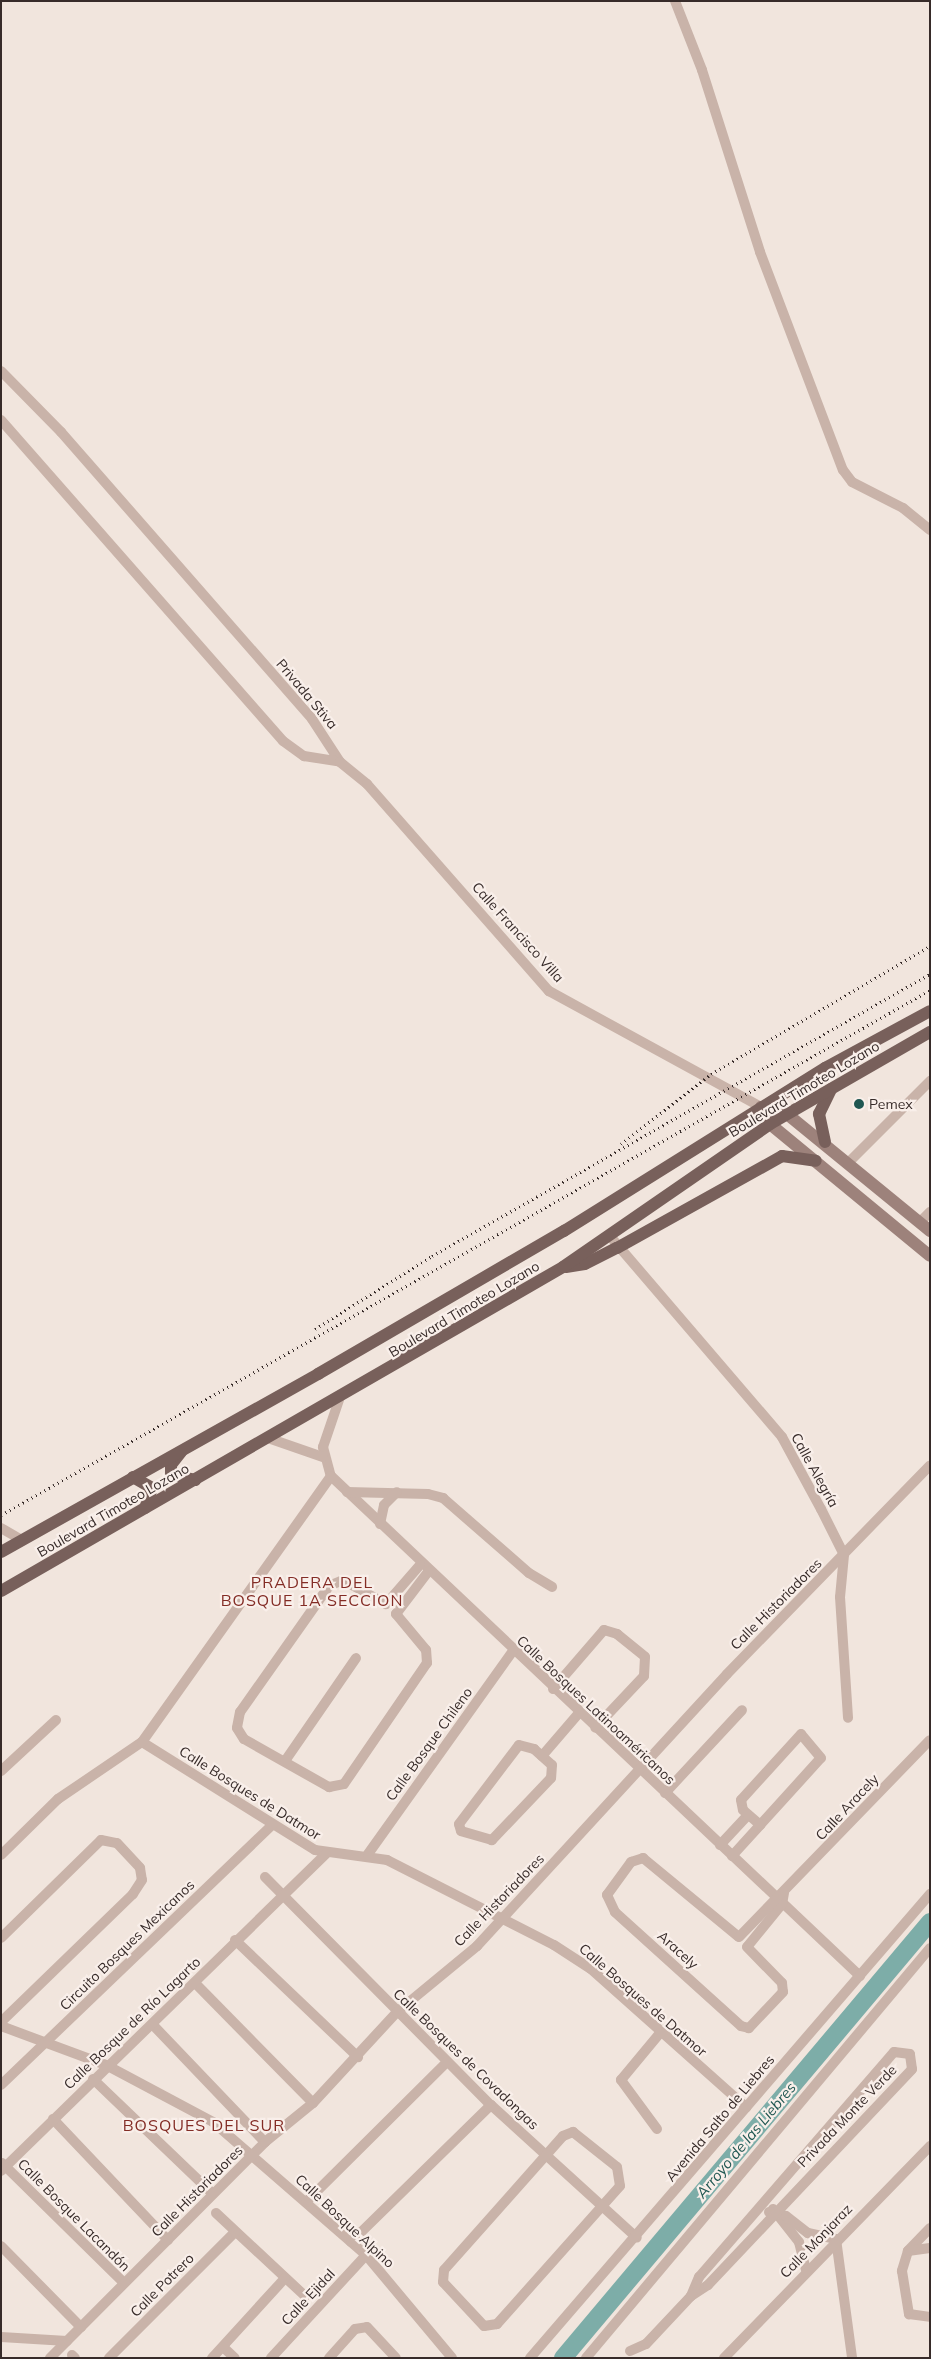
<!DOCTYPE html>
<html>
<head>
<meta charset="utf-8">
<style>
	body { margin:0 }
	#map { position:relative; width:931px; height:2359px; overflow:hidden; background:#f1e5dd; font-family:Mulish,sans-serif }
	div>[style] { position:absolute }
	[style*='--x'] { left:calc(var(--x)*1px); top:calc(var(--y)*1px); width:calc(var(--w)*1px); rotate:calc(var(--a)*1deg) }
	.river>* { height:18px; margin:-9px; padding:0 9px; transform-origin:9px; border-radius:9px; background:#7dada8 }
	.minor>* { height:10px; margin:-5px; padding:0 5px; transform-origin:5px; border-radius:5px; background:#c9b3a9 }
	.secondary>* { height:12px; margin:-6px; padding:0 6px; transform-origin:6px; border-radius:6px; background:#9d827b }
	.primary>* { height:12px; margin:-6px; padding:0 6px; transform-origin:6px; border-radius:6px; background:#78605b }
	.rail>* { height:3px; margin-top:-1.5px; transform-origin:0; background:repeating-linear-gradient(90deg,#372b29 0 1px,transparent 0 5px) }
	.dots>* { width:14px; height:14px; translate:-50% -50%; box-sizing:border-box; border:2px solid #f9efea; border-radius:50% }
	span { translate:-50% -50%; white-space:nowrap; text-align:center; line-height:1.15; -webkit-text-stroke:4.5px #f9efea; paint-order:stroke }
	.street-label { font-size:14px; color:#372b29 }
	.poi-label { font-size:14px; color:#372b29 }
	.left { translate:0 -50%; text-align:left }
	.water-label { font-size:15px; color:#205752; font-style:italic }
	.quarter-label { font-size:16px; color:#832c25; letter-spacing:1px }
	.frame { position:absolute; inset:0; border:2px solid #372b29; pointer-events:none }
</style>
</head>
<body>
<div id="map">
	<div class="river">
		<div style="--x:563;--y:2358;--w:570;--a:-49.91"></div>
	</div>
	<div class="minor">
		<div style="--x:675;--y:1;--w:74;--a:68.6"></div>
		<div style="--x:702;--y:70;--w:191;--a:72.3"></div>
		<div style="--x:760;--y:252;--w:233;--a:69.2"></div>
		<div style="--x:843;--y:470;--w:15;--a:53"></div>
		<div style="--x:852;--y:482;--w:57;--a:27"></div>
		<div style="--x:903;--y:508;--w:35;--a:39"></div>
		<div style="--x:1;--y:371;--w:86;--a:45.5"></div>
		<div style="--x:61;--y:432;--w:381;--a:48.8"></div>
		<div style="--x:312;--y:719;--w:51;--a:56.9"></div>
		<div style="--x:1;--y:420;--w:427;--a:48.7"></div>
		<div style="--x:283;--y:741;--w:26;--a:36"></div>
		<div style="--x:304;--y:756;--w:36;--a:9"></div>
		<div style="--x:340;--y:762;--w:35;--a:39"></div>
		<div style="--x:367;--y:784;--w:276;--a:48.7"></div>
		<div style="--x:549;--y:991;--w:242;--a:28.7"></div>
		<div style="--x:849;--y:1162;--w:115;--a:-45"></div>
		<div style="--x:920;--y:1222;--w:14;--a:-45"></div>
		<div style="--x:609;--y:1235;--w:266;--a:49.4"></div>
		<div style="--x:782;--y:1437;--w:82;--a:61.6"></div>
		<div style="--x:821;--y:1509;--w:51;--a:63.4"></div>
		<div style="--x:844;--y:1555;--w:42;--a:95.4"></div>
		<div style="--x:840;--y:1597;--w:121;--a:86.2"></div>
		<div style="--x:339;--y:1400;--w:50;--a:108.8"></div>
		<div style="--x:323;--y:1447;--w:30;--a:75"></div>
		<div style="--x:331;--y:1476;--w:728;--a:43.39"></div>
		<div style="--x:268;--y:1438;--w:58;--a:19.1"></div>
		<div style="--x:347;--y:1492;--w:81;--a:1.4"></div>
		<div style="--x:428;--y:1494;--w:16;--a:15"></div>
		<div style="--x:443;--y:1498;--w:114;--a:41.1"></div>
		<div style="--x:529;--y:1573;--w:27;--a:31"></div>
		<div style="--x:380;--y:1524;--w:19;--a:-78"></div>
		<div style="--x:384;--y:1505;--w:18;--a:-45"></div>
		<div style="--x:1;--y:1528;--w:24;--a:30"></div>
		<div style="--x:420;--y:1565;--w:52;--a:131.1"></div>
		<div style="--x:386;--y:1604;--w:49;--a:-150.8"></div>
		<div style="--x:343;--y:1580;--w:15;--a:157"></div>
		<div style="--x:329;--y:1586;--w:154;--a:125.2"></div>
		<div style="--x:240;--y:1712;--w:16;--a:101"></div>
		<div style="--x:237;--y:1728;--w:13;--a:58"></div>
		<div style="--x:244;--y:1739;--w:98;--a:29.5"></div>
		<div style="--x:329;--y:1787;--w:15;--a:-11"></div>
		<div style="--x:344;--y:1784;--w:147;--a:-55.6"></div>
		<div style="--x:427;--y:1663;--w:13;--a:-94"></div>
		<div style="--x:426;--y:1650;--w:47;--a:-129.8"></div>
		<div style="--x:396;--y:1614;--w:53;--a:-52.7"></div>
		<div style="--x:553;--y:1689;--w:78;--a:-49.2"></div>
		<div style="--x:604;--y:1630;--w:14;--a:17"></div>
		<div style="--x:617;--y:1634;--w:36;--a:39"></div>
		<div style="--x:645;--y:1657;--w:19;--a:93"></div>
		<div style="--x:644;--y:1676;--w:71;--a:133.3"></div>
		<div style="--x:142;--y:1742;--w:204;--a:32"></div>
		<div style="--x:315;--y:1850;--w:73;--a:7.9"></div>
		<div style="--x:387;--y:1860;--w:187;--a:27"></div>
		<div style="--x:554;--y:1945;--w:44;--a:33"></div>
		<div style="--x:591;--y:1969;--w:208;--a:41.7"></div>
		<div style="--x:519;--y:1745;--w:16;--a:15"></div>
		<div style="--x:534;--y:1749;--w:24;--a:42"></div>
		<div style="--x:552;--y:1765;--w:13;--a:94"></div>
		<div style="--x:551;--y:1778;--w:86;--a:133.6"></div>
		<div style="--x:492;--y:1840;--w:32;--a:-164"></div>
		<div style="--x:461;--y:1831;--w:7;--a:-106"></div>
		<div style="--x:459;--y:1824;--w:99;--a:-52.8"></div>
		<div style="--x:542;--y:1756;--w:57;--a:-49.3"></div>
		<div style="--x:285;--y:1761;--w:125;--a:-55.4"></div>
		<div style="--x:1;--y:1771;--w:75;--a:-42.8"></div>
		<div style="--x:665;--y:1793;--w:113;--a:-47.1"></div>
		<div style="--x:720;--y:1845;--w:41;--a:-47"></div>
		<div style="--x:368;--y:1854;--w:249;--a:-54.5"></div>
		<div style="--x:1;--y:1855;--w:80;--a:-44.5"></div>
		<div style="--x:58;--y:1799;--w:102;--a:-34.2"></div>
		<div style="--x:142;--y:1742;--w:326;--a:-54.6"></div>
		<div style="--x:732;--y:1856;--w:132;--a:-47.8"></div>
		<div style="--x:821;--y:1758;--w:31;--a:-130"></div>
		<div style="--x:801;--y:1734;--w:89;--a:132.3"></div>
		<div style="--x:741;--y:1800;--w:10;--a:79"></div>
		<div style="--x:743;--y:1810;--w:23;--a:41"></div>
		<div style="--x:265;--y:1877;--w:321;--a:45.3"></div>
		<div style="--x:491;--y:2105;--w:197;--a:42.3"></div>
		<div style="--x:784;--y:1893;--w:11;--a:100"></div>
		<div style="--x:782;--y:1904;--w:55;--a:129.1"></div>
		<div style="--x:747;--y:1947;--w:50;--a:45.8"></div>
		<div style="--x:782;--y:1983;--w:9;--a:84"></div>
		<div style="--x:783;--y:1992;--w:50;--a:133.4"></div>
		<div style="--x:749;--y:2028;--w:8;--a:-166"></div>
		<div style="--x:741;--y:2026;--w:170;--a:-137.9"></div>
		<div style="--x:615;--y:1912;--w:19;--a:-115"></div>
		<div style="--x:607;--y:1895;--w:41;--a:-54"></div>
		<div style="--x:631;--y:1862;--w:13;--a:-18"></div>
		<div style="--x:643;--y:1858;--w:124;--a:39.5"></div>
		<div style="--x:739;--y:1937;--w:274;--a:-45.9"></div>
		<div style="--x:1;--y:1938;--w:140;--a:-44.4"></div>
		<div style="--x:101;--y:1840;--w:16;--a:11"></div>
		<div style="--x:117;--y:1843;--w:34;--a:47"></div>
		<div style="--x:140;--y:1868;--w:12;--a:81"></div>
		<div style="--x:142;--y:1880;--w:17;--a:123"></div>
		<div style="--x:133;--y:1894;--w:184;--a:135.9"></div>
		<div style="--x:235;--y:1940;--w:170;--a:43.6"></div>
		<div style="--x:195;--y:1983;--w:168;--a:45.5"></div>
		<div style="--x:153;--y:2025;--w:162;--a:46.3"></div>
		<div style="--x:1;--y:2026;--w:112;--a:20.4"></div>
		<div style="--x:106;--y:2065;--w:121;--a:28"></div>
		<div style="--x:213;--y:2122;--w:203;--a:41"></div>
		<div style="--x:366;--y:2255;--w:134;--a:50.1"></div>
		<div style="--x:93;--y:2079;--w:166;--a:43.8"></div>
		<div style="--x:1;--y:2085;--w:376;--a:-43.8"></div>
		<div style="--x:53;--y:2119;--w:167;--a:46.5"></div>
		<div style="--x:657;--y:2129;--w:61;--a:-126.3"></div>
		<div style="--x:621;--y:2080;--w:61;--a:-50.3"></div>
		<div style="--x:573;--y:2132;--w:56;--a:38.5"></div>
		<div style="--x:617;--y:2167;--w:19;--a:81"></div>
		<div style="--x:620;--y:2186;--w:185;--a:131.7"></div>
		<div style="--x:497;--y:2324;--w:13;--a:171"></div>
		<div style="--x:484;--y:2326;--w:60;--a:-133"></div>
		<div style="--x:443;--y:2282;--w:12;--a:-85"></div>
		<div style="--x:444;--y:2270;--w:179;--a:-48.4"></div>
		<div style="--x:563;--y:2136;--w:11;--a:-22"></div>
		<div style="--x:2;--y:2163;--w:171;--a:44.5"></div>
		<div style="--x:1;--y:2171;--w:454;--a:-44.3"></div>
		<div style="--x:306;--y:2202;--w:199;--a:-44.8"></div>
		<div style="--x:773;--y:2209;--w:42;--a:51.8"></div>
		<div style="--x:799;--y:2242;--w:29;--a:76"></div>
		<div style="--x:769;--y:2212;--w:17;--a:13"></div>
		<div style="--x:786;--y:2216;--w:28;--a:38"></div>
		<div style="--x:808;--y:2233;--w:29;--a:12"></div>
		<div style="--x:836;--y:2239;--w:120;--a:82.3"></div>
		<div style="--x:216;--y:2213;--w:122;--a:43"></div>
		<div style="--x:930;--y:2228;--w:32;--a:134"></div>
		<div style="--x:908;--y:2251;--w:21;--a:107"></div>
		<div style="--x:902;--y:2271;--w:44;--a:80.8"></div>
		<div style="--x:909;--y:2314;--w:21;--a:8"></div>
		<div style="--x:351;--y:2242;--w:196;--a:-44.4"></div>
		<div style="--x:1;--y:2246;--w:114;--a:45.4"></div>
		<div style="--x:908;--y:2251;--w:22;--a:-8"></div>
		<div style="--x:1;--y:2337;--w:66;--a:3.5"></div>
		<div style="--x:223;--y:2347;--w:16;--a:43"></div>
		<div style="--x:630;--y:2351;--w:17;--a:-24"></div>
		<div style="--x:646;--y:2344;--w:66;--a:-46.8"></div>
		<div style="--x:691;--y:2296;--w:20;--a:-33"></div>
		<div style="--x:708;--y:2285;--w:297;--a:-46.6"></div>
		<div style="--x:912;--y:2069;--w:15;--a:-98"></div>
		<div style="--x:910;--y:2054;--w:16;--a:-173"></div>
		<div style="--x:894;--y:2052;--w:298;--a:130.9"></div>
		<div style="--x:699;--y:2277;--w:21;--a:113"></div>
		<div style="--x:72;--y:2355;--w:4;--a:45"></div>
		<div style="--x:50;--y:2358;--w:305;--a:-45.1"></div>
		<div style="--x:265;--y:2142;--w:62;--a:-39.1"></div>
		<div style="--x:313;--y:2103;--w:124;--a:-47.3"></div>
		<div style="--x:397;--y:2012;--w:104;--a:-39.5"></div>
		<div style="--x:477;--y:1946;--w:369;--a:-47.4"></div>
		<div style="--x:727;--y:1674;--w:291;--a:-45.8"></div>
		<div style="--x:109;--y:2358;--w:178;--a:-45"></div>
		<div style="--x:212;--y:2358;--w:108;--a:-47.6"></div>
		<div style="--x:271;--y:2358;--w:140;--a:-47.3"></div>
		<div style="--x:329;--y:2358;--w:39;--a:-48"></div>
		<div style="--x:355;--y:2329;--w:12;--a:-9"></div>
		<div style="--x:367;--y:2327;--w:42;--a:46.9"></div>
		<div style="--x:530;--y:2358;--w:613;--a:-49.24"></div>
		<div style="--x:586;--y:2358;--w:535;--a:-50"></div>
		<div style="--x:724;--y:2358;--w:296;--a:-45.8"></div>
	</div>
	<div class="secondary">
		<div style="--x:761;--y:1107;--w:19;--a:62"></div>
		<div style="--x:770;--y:1124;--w:207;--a:39.5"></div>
		<div style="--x:761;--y:1107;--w:27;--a:15"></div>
		<div style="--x:787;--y:1114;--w:185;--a:39.3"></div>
	</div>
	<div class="primary">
		<div style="--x:825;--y:1142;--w:29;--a:-102"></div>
		<div style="--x:819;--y:1114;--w:28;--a:-64"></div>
		<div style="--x:566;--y:1267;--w:19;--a:-9"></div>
		<div style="--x:585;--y:1264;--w:36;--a:-27"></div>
		<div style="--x:617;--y:1248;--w:189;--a:-29.1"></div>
		<div style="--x:782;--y:1156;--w:34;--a:8"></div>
		<div style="--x:181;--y:1452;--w:16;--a:128"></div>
		<div style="--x:171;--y:1465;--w:9;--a:90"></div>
		<div style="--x:171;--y:1474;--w:25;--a:14"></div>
		<div style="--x:133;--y:1477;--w:22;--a:30"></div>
		<div style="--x:152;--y:1488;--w:21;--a:109"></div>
		<div style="--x:1;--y:1552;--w:364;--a:-29.3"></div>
		<div style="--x:318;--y:1374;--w:285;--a:-30.2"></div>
		<div style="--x:564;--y:1231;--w:308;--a:-32"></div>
		<div style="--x:825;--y:1068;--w:119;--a:-28.5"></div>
		<div style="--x:1;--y:1591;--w:649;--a:-29.96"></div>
		<div style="--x:563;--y:1267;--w:252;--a:-34.6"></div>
		<div style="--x:770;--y:1124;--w:185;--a:-29.9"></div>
	</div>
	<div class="rail">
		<div style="--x:621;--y:1144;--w:114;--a:-37.9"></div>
		<div style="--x:711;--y:1074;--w:254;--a:-30.3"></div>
		<div style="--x:315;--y:1329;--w:138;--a:-32"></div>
		<div style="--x:432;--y:1256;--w:572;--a:-29.52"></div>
		<div style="--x:1;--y:1515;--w:1067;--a:-29.47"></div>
	</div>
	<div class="dots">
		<div style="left:859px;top:1104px;background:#205752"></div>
	</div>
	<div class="street-label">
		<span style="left:307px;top:694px;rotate:50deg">Privada Stiva</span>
		<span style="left:518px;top:932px;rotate:48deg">Calle Francisco Villa</span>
		<span style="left:804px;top:1089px;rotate:-31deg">Boulevard Timoteo Lozano</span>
		<span style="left:464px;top:1309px;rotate:-31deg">Boulevard Timoteo Lozano</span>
		<span style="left:815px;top:1470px;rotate:61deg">Calle Alegría</span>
		<span style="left:113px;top:1510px;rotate:-30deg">Boulevard Timoteo Lozano</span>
		<span style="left:776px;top:1604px;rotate:-45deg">Calle Historiadores</span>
		<span style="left:596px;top:1710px;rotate:43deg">Calle Bosques Latinoaméricanos</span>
		<span style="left:429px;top:1744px;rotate:-54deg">Calle Bosque Chileno</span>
		<span style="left:250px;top:1793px;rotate:32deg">Calle Bosques de Datmor</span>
		<span style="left:847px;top:1807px;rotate:-47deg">Calle Aracely</span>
		<span style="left:499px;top:1900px;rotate:-46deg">Calle Historiadores</span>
		<span style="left:127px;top:1945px;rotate:-44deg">Circuito Bosques Mexicanos</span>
		<span style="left:678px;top:1950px;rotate:42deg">Aracely</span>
		<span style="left:643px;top:2000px;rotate:41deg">Calle Bosques de Datmor</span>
		<span style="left:132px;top:2023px;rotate:-44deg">Calle Bosque de Río Lagarto</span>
		<span style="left:466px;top:2059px;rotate:44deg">Calle Bosques de Covadongas</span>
		<span style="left:847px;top:2116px;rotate:-46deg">Privada Monte Verde</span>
		<span style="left:720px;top:2118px;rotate:-50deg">Avenida Salto de Liebres</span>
		<span style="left:197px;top:2191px;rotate:-45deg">Calle Historiadores</span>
		<span style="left:74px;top:2215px;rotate:45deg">Calle Bosque Lacandón</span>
		<span style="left:345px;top:2221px;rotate:43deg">Calle Bosque Alpino</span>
		<span style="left:816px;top:2241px;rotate:-46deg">Calle Monjaraz</span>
		<span style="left:162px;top:2285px;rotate:-45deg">Calle Potrero</span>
		<span style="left:308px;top:2297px;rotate:-47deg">Calle Ejidal</span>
	</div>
	<div class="poi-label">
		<span class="left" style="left:869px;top:1104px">Pemex</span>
	</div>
	<div class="water-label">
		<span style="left:746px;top:2140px;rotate:-50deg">Arroyo de las Liebres</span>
	</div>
	<div class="quarter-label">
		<span style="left:312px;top:1591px">PRADERA DEL<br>BOSQUE 1A SECCION</span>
		<span style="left:204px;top:2125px">BOSQUES DEL SUR</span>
	</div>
	<div class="frame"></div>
</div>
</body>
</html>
